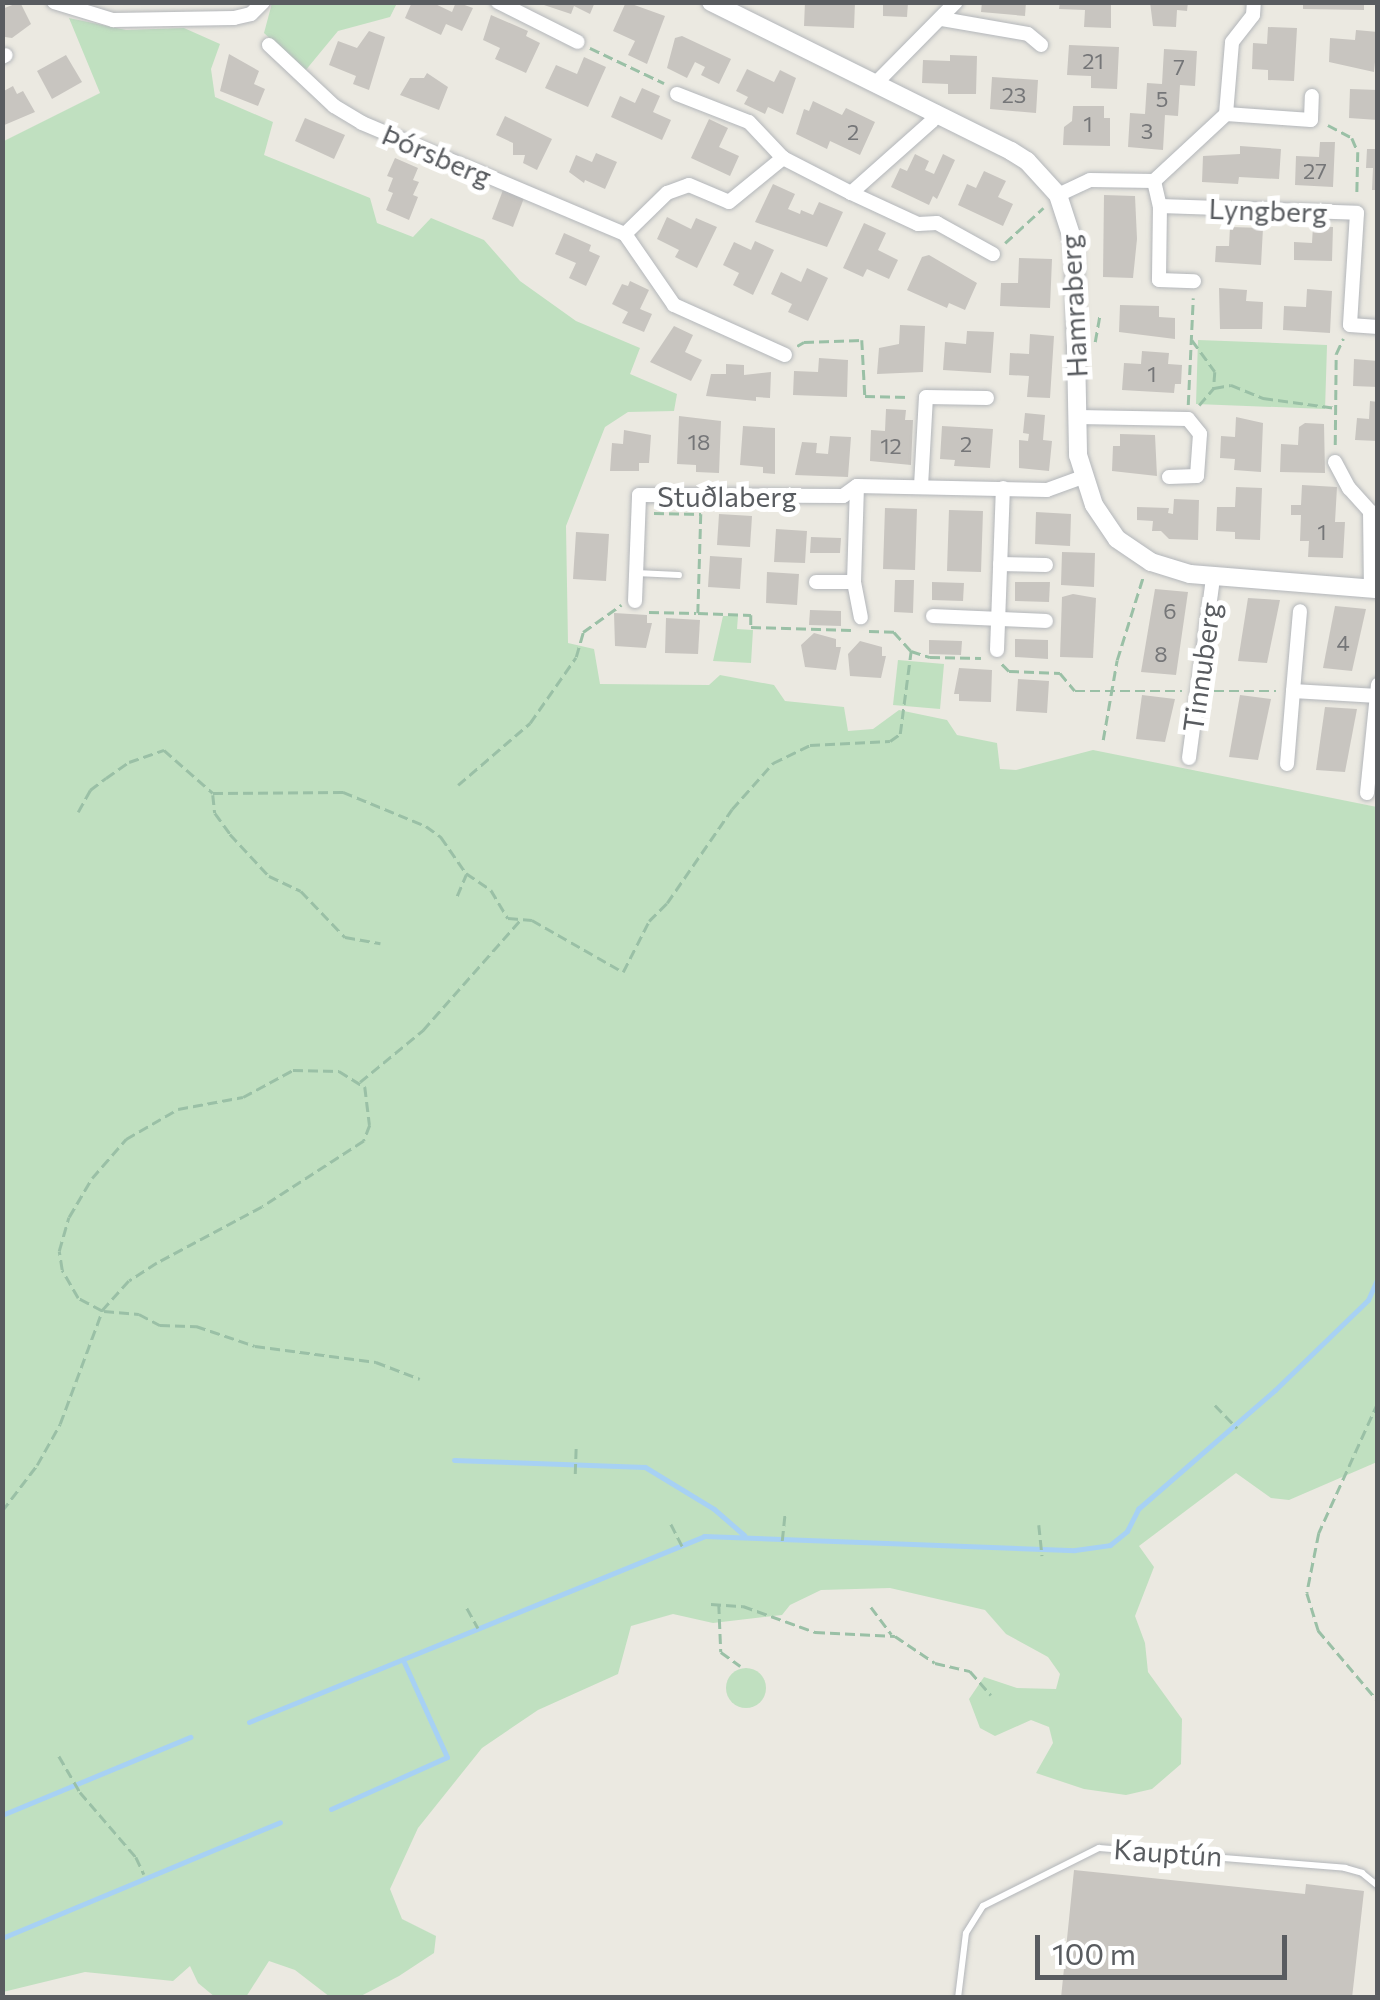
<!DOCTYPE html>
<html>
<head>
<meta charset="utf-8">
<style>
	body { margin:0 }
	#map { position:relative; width:1380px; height:2000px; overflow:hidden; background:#ebe9e1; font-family:Commissioner,sans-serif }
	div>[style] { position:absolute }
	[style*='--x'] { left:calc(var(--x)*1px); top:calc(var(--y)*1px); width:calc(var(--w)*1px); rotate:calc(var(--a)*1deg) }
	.green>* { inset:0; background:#c0e0c0 }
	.round { border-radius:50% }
	.stream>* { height:5px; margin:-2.5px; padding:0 2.5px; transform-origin:2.5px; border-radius:2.5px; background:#a7d1f4 }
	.building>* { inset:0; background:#c8c5c0 }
	.path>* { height:2.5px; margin-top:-1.25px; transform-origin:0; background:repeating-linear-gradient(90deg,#9ac0a6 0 10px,transparent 0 15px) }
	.roads { filter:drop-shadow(0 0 2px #b3b6ba) drop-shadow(0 0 2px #b3b6ba) }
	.lane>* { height:6px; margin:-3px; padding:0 3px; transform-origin:3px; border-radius:3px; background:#fff }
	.street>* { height:14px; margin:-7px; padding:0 7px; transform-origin:7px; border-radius:7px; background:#fff }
	.secondary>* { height:18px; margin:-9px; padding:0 9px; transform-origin:9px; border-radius:9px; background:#fff }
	span { translate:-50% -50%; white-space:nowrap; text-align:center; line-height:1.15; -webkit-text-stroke:10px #fff; paint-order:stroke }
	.number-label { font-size:22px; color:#757678 }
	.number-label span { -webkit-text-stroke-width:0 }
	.street-label { font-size:28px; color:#595c60 }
	.frame { position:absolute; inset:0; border:5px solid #595c60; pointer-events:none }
	.scale { position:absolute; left:1035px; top:1935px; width:252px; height:45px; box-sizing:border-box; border:5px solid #595c60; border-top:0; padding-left:12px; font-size:30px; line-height:35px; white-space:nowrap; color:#595c60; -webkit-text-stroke:8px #fff; paint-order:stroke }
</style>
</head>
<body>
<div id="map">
	<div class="green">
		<div style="clip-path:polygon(272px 3px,397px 3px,390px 17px,338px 31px,305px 71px,264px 33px)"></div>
		<div style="clip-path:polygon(69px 18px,126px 30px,184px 28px,220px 44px,211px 69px,215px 97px,273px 122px,264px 155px,370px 198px,377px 223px,413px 237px,431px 218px,484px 240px,520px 281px,576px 321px,640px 348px,630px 374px,677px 394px,674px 411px,628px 412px,605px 427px,566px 526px,568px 643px,594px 649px,600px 684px,709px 685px,720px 675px,774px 685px,785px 701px,844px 707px,848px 731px,873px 729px,899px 710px,947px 720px,957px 735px,997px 743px,1000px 769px,1016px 770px,1093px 750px,1377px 807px,1377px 1462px,1289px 1500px,1271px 1498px,1236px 1473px,1139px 1546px,1154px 1567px,1135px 1616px,1145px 1643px,1148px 1672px,1182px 1719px,1181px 1764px,1152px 1789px,1126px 1795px,1084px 1789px,1036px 1773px,1053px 1743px,1049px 1727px,1031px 1720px,995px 1736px,980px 1728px,969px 1699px,984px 1677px,1017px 1688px,1056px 1689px,1060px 1674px,1048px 1657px,1006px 1634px,985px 1610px,890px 1588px,821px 1590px,790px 1605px,782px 1615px,713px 1623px,673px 1614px,631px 1626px,618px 1674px,538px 1710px,482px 1748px,418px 1828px,390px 1889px,402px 1919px,436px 1936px,434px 1953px,399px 1976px,359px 1997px,330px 1997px,295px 1970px,269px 1961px,246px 1997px,215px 1997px,198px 1983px,190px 1966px,173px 1981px,85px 1972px,3px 1992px,2px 142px,100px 93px)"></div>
		<div style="clip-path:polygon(1198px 340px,1327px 345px,1325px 409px,1196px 404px)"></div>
		<div style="clip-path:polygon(723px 616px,738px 616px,737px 629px,753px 630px,751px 663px,713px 661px)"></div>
		<div style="clip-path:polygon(898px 660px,944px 664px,940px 709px,893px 705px)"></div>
		<div class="round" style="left:726px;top:1668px;width:40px;height:40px"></div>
	</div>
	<div class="stream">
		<div style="--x:454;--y:1460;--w:191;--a:2.1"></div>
		<div style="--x:645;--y:1467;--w:81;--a:31.3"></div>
		<div style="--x:714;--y:1509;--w:40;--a:41"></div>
		<div style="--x:249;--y:1722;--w:492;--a:-22.2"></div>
		<div style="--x:704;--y:1536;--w:371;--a:2.2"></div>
		<div style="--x:1075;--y:1550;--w:35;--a:-8"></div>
		<div style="--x:1110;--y:1545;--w:22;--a:-39"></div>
		<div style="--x:1127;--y:1531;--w:25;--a:-63"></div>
		<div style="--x:1138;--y:1509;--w:181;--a:-41"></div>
		<div style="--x:1275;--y:1390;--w:129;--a:-44.1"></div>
		<div style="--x:1368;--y:1300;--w:24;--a:-66"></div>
		<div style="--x:331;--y:1809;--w:127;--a:-24.1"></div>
		<div style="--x:447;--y:1757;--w:104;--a:-114.4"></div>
		<div style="--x:2;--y:1815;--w:204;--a:-22.5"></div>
		<div style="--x:2;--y:1938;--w:301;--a:-22.6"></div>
	</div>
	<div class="building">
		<div style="clip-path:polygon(20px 2px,31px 24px,12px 38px,5px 37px,2px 9px)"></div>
		<div style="clip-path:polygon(412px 2px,431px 2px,452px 12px,456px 2px,473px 8px,462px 31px,446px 24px,441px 35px,405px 18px)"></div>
		<div style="clip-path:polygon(535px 2px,595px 2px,590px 14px,574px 6px,571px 14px)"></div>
		<div style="clip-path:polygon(626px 2px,665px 16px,647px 64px,628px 55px,635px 41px,613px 31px)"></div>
		<div style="clip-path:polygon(805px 2px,855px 2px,854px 28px,804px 26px)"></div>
		<div style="clip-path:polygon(883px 2px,908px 2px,907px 17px,883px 16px)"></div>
		<div style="clip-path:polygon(982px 2px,1026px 2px,1025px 16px,981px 12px)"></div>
		<div style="clip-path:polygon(1060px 2px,1111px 2px,1111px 28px,1084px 27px,1085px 10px,1059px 9px)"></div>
		<div style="clip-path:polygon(1150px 2px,1188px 2px,1187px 11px,1177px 10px,1176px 27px,1153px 26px)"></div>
		<div style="clip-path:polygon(1303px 2px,1364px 2px,1364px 10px,1303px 9px)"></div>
		<div style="clip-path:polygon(491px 15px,528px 31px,526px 36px,540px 43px,526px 73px,495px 59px,500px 48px,483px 40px)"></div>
		<div style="clip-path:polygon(1268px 27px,1297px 28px,1294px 81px,1268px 80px,1268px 70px,1252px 69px,1253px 43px,1267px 44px)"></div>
		<div style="clip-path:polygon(1356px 30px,1378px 32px,1374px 72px,1329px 62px,1330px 38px,1355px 40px)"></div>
		<div style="clip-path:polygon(369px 31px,385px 37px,369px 90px,353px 84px,356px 76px,329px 65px,338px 41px,357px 48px)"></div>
		<div style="clip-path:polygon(682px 36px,731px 59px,719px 84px,701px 75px,705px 67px,695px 62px,687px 78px,667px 68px,675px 38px)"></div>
		<div style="clip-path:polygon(1069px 45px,1119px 47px,1117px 89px,1091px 88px,1091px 76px,1067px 75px)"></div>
		<div style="clip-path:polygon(1164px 49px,1197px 51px,1195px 86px,1180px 85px,1178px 116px,1165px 115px,1163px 150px,1128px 147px,1130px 113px,1145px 114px,1147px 83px,1162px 84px)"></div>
		<div style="clip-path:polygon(229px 54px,259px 71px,254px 84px,265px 89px,258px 106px,220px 91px)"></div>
		<div style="clip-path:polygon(66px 55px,82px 82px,52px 99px,37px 71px)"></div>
		<div style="clip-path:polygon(950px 55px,977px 56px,976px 94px,948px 94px,948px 84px,922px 83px,923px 60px,950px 61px)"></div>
		<div style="clip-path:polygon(584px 57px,606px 67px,588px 107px,545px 88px,556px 65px,577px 74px)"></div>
		<div style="clip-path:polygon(747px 69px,774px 82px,780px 70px,796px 78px,783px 114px,768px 107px,765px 114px,744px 104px,748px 97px,736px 91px)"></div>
		<div style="clip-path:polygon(427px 73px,448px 87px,439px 110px,400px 95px,410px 78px,424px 78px)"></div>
		<div style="clip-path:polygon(992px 77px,1038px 80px,1036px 113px,990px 109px)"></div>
		<div style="clip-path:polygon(13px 86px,17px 94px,23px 91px,35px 112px,2px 126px,2px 92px)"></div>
		<div style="clip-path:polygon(642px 88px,660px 96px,653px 112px,671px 120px,662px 140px,611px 117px,620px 96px,635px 103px)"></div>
		<div style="clip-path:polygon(1350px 89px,1378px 90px,1378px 120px,1349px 118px)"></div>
		<div style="clip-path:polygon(813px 101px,842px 115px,846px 108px,875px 122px,860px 155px,830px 141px,827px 149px,796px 134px,804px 109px,809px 111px)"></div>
		<div style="clip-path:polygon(1073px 106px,1104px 106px,1104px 118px,1110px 118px,1110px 146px,1063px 145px,1064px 127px,1072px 121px)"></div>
		<div style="clip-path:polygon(505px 116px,552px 139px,537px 170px,523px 163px,525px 155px,513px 155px,513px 143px,496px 135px)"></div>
		<div style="clip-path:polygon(305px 118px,345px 135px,334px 159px,295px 141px)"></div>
		<div style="clip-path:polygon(709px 119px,728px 128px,719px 147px,739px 156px,730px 176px,691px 158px)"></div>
		<div style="clip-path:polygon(1320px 142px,1335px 142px,1333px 187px,1295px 185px,1296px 156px,1319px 157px)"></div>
		<div style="clip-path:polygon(1240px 146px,1281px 149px,1279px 179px,1239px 177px,1238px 184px,1202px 182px,1203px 156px,1240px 154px)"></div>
		<div style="clip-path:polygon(1367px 149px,1378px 149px,1378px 190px,1372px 190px,1373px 168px,1366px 168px)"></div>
		<div style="clip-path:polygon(596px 153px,617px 162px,605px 189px,585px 180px,584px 183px,569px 172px,576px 155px,592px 162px)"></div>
		<div style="clip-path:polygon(915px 154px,929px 161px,925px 170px,934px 174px,943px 154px,955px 160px,937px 199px,933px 196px,929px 205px,891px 187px,900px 168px,907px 171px)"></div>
		<div style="clip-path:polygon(395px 158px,418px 168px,413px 180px,419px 182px,413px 195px,418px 197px,409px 220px,386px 210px,393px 193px,388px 191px,393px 178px,387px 176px)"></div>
		<div style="clip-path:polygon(984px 171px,1006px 181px,998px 197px,1013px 204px,1003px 226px,958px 205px,967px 184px,976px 188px)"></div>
		<div style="clip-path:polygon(773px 184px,795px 194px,788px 209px,800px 214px,801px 210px,813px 215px,819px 202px,843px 212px,827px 247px,755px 222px)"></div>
		<div style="clip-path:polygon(503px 190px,524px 198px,513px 227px,492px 219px)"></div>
		<div style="clip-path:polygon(1104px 195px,1135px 196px,1137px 239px,1133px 278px,1103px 277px)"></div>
		<div style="clip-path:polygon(667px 217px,691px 229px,696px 218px,717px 227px,697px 268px,675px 257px,679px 250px,657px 239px)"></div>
		<div style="clip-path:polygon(864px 223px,886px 233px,878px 250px,898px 260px,889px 279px,867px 269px,863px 277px,843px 268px)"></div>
		<div style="clip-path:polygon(1313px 226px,1333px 227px,1332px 261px,1294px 260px,1294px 242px,1312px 243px)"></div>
		<div style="clip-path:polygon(1230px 227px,1263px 228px,1261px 265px,1215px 262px,1216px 246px,1229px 246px)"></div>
		<div style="clip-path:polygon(564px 233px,591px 245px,589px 251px,600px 256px,586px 286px,569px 278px,576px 263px,555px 254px)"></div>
		<div style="clip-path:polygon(755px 241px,774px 250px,753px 295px,733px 285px,739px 273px,723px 265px,734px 242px,751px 250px)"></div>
		<div style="clip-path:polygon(929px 255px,977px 283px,965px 310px,949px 303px,947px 308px,907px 290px,922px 257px)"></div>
		<div style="clip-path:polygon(1019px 258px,1052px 259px,1050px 308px,1000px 306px,1001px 283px,1018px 283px)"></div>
		<div style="clip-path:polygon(807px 268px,828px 278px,808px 321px,788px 312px,792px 304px,771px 294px,781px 272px,801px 282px)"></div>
		<div style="clip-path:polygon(630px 281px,649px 290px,640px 309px,652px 314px,644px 332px,622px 323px,628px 312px,612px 304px,622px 284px,628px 286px)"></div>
		<div style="clip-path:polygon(1219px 288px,1247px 290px,1246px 301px,1263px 302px,1262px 329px,1220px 329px)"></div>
		<div style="clip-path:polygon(1307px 289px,1332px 291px,1330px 333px,1283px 330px,1284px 306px,1306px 307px)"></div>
		<div style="clip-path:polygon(1120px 305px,1159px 306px,1159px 317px,1175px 318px,1175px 339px,1119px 332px)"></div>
		<div style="clip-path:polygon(900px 325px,925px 326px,923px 372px,877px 374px,879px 348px,899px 344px)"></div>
		<div style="clip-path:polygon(674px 326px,693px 335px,685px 352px,702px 360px,691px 381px,650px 362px)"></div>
		<div style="clip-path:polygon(967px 331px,994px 332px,991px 373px,943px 370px,945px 342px,966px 344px)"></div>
		<div style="clip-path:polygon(1030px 334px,1054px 336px,1050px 398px,1027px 397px,1029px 376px,1009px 375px,1010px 353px,1029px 354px)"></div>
		<div style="clip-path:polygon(1142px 351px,1169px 353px,1168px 364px,1182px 365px,1181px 384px,1175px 384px,1174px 393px,1122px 390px,1124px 363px,1141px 364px)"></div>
		<div style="clip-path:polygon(819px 358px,848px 360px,847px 397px,793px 395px,794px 371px,818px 372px)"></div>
		<div style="clip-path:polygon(1354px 359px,1378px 361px,1378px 387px,1353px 386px)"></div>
		<div style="clip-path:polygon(726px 364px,744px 365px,744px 375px,771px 372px,770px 398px,756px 397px,756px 401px,706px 396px,711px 374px,726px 374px)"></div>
		<div style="clip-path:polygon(1370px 401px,1378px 402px,1378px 441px,1355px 440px,1357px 418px,1369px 419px)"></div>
		<div style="clip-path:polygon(886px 409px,906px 410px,905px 420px,913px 420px,911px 465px,870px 461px,871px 430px,885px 431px)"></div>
		<div style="clip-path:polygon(1025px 413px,1045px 415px,1043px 440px,1052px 441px,1049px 471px,1019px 468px,1019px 440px,1028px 441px,1029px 434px,1023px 433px)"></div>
		<div style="clip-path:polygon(679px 416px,721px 421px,719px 473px,696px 472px,696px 465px,677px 464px)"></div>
		<div style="clip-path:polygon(1236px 417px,1263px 423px,1261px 472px,1234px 470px,1235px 459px,1220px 458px,1221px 436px,1235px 437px)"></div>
		<div style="clip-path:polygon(1305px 423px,1324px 424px,1325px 473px,1280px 472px,1281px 444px,1298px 445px,1299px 427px)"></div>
		<div style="clip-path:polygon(743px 426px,775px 428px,775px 474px,763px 473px,763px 467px,740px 465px)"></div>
		<div style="clip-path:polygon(942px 426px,993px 429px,990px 468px,954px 466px,955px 460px,940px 459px)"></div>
		<div style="clip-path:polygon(624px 430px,651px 435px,649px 463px,639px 463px,639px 471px,610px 471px,612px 443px,623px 444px)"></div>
		<div style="clip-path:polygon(1120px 434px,1155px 435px,1157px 476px,1112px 471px,1113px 446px,1120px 446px)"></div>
		<div style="clip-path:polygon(830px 436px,851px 437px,848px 477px,795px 475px,802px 442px,817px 443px,816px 453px,828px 454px)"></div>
		<div style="clip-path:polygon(1302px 485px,1337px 487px,1335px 522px,1345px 522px,1343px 558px,1308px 557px,1309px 541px,1300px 541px,1301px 515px,1291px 515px,1291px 505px,1301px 505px)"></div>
		<div style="clip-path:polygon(1236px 487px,1262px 488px,1260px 540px,1235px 539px,1235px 532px,1216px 531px,1217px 507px,1235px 507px)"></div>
		<div style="clip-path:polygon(1174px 499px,1199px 500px,1198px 540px,1169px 539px,1161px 531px,1152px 531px,1153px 521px,1137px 520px,1137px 507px,1169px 508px,1168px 513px,1173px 514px)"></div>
		<div style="clip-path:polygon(885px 508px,917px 509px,915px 570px,883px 569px)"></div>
		<div style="clip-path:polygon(949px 510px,983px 511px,981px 572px,947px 571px)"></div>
		<div style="clip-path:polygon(1036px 512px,1071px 514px,1070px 546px,1035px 544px)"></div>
		<div style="clip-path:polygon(719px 514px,752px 516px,750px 547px,717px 545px)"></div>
		<div style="clip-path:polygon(776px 529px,807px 531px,805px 563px,774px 562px)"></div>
		<div style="clip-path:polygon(576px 532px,609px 534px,606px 581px,573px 579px)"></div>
		<div style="clip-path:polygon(811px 537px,841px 538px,840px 553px,810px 553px)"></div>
		<div style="clip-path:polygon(1062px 552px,1095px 553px,1094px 587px,1061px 585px)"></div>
		<div style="clip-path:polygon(710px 556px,742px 558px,740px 589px,708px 587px)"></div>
		<div style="clip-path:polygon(767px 572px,799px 574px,797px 605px,766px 603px)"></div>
		<div style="clip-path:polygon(895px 580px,914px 580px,913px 613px,894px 612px)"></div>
		<div style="clip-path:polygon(932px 582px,964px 583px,963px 601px,932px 600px)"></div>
		<div style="clip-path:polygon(1015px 582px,1050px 582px,1049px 602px,1015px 601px)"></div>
		<div style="clip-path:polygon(1155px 589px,1188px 592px,1176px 675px,1141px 672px)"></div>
		<div style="clip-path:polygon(1073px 594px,1096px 598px,1093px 658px,1060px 657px,1062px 597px)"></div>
		<div style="clip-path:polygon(1248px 598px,1280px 600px,1267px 663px,1238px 661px)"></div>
		<div style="clip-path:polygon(1335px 606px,1366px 609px,1352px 671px,1323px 668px)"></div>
		<div style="clip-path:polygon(810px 610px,841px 611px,841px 626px,809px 625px)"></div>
		<div style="clip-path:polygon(614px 613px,647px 615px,647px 623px,652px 623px,646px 648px,615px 646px)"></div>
		<div style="clip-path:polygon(666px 618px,700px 620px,698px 654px,665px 653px)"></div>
		<div style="clip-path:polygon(814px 633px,836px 639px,836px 647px,841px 647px,836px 670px,805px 667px,801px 645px)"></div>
		<div style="clip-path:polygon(1015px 639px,1048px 640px,1048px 659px,1015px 657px)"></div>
		<div style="clip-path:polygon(929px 640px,962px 641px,961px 655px,929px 654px)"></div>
		<div style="clip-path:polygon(860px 641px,882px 647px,882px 656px,886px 656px,881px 678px,850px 676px,848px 654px)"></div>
		<div style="clip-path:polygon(959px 668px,992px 670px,991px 702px,959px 701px,959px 694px,954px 694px)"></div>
		<div style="clip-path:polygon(1018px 679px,1049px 681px,1047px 713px,1016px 711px)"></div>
		<div style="clip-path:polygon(1142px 695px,1175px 699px,1165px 742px,1136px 739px)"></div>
		<div style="clip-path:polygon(1240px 695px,1271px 699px,1258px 760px,1229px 757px)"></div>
		<div style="clip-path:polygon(1325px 707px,1357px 709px,1345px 772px,1316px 770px)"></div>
		<div style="clip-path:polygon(1074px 1870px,1305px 1894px,1306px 1884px,1364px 1891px,1352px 1998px,1061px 1998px)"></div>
	</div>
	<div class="path">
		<div style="--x:590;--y:48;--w:82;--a:25.3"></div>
		<div style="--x:1328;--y:125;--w:27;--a:28"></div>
		<div style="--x:1352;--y:138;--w:15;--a:67"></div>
		<div style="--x:1358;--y:152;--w:44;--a:91.3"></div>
		<div style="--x:1005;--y:243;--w:52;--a:-42.6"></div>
		<div style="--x:1192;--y:340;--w:39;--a:54"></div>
		<div style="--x:1215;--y:372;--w:16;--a:94"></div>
		<div style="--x:1095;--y:342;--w:28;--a:-80"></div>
		<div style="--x:797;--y:346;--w:8;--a:-30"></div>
		<div style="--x:804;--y:342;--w:58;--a:-2"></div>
		<div style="--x:862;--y:340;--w:56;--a:86.9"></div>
		<div style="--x:865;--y:396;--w:45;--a:1.3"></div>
		<div style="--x:1188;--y:405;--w:107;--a:-87.3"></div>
		<div style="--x:1199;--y:405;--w:23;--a:-49"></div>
		<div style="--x:1214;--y:388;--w:17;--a:-10"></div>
		<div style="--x:1231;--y:385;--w:35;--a:22"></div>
		<div style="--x:1263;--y:398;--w:74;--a:7.8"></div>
		<div style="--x:1335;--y:445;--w:91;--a:-89.4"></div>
		<div style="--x:1336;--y:354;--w:17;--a:-65"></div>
		<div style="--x:654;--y:513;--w:47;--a:1.2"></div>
		<div style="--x:701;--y:514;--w:99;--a:91.7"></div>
		<div style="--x:698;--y:613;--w:53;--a:2.2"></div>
		<div style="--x:751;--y:615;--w:12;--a:90"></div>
		<div style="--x:751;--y:627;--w:100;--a:1.7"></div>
		<div style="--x:649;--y:612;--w:47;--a:1.2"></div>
		<div style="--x:869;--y:631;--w:25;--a:2"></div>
		<div style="--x:894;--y:632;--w:25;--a:48"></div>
		<div style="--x:911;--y:651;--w:20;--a:18"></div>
		<div style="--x:930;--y:657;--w:51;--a:1.1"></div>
		<div style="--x:1002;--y:664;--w:10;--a:45"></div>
		<div style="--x:1009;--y:671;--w:51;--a:2.2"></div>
		<div style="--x:1060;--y:673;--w:23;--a:50"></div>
		<div style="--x:1075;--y:691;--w:107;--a:0"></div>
		<div style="--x:1214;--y:691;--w:62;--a:0"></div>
		<div style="--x:1103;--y:740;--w:81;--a:-80.1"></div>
		<div style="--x:1117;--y:660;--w:87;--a:-72.6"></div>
		<div style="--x:458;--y:785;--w:95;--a:-40.7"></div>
		<div style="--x:530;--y:723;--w:80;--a:-55.1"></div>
		<div style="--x:576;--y:657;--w:26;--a:-74"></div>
		<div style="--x:583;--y:632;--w:47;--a:-35.4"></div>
		<div style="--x:213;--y:795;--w:18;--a:84"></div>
		<div style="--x:215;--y:813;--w:26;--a:54"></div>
		<div style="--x:230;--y:834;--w:57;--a:47.1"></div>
		<div style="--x:269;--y:876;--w:35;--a:25"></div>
		<div style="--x:301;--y:891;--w:64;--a:46.3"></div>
		<div style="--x:345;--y:937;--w:36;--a:10"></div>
		<div style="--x:78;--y:812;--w:25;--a:-61"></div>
		<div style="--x:90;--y:790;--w:20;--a:-37"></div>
		<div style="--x:106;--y:778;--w:28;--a:-35"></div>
		<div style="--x:129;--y:762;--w:37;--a:-19"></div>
		<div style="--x:164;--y:750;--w:65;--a:41.3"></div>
		<div style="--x:213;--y:793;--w:130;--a:-0.4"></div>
		<div style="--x:343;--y:792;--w:90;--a:22.3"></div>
		<div style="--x:426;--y:826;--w:19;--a:36"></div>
		<div style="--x:441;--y:837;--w:44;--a:55.2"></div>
		<div style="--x:466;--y:873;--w:30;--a:34"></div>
		<div style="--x:491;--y:890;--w:33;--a:59"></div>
		<div style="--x:508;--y:918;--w:24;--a:5"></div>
		<div style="--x:532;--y:920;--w:105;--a:29.7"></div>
		<div style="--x:623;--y:972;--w:57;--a:-63"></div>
		<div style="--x:649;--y:921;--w:25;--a:-45"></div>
		<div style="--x:667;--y:903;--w:114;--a:-55.3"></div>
		<div style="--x:732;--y:809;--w:62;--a:-48.3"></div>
		<div style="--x:773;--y:763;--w:41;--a:-25.9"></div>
		<div style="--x:810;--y:745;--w:80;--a:-2.9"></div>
		<div style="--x:890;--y:741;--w:12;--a:-35"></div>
		<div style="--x:900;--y:734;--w:84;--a:-82.5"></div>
		<div style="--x:457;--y:896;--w:23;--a:-67"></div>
		<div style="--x:360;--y:1082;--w:82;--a:-39.5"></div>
		<div style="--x:423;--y:1030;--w:149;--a:-48.5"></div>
		<div style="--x:104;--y:1311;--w:35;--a:5"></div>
		<div style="--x:139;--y:1314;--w:24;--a:28"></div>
		<div style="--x:160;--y:1325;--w:36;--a:2"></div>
		<div style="--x:196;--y:1326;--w:62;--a:18.7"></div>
		<div style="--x:255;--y:1346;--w:122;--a:7.5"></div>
		<div style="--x:376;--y:1362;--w:47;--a:21.1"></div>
		<div style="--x:1378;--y:1403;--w:143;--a:114.4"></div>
		<div style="--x:1319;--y:1533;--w:61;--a:101.3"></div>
		<div style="--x:1307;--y:1593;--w:39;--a:73"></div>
		<div style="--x:1318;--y:1630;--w:93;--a:49.8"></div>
		<div style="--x:1215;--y:1405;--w:32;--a:46"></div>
		<div style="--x:575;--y:1474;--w:28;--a:-88"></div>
		<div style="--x:2;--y:1511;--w:58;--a:-52.7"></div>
		<div style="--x:37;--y:1465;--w:47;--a:-60.7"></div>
		<div style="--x:60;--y:1424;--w:121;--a:-69.6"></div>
		<div style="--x:102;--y:1311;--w:27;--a:-152"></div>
		<div style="--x:78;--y:1298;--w:32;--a:-120"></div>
		<div style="--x:62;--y:1270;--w:19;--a:-99"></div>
		<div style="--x:59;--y:1251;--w:35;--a:-74"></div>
		<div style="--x:69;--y:1217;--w:45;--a:-59.5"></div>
		<div style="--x:92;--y:1178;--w:52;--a:-48.9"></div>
		<div style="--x:126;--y:1139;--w:60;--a:-30"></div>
		<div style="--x:178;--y:1109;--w:66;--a:-10.5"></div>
		<div style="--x:243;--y:1097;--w:57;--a:-28.4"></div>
		<div style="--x:293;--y:1070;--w:46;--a:1.2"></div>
		<div style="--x:339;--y:1071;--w:31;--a:32"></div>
		<div style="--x:365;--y:1087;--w:38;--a:83"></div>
		<div style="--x:370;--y:1125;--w:17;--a:111"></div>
		<div style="--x:364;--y:1141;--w:121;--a:147.1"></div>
		<div style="--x:262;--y:1207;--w:119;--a:151.9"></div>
		<div style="--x:157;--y:1263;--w:33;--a:147"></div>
		<div style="--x:129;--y:1281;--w:40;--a:132"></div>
		<div style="--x:671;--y:1524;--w:25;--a:63"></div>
		<div style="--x:1039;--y:1525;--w:31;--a:84"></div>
		<div style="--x:782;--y:1541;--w:29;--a:-84"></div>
		<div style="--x:711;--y:1604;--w:32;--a:4"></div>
		<div style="--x:743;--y:1606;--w:77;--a:19.9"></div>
		<div style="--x:815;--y:1632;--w:80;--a:2.9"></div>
		<div style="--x:895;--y:1636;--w:48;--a:34"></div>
		<div style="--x:935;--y:1663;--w:36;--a:13"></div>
		<div style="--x:970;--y:1671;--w:32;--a:49"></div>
		<div style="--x:719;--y:1604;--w:48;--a:87.6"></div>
		<div style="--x:721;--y:1652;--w:24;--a:36"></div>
		<div style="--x:871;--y:1607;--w:34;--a:53"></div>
		<div style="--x:467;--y:1608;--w:23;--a:61"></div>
		<div style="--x:59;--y:1756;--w:42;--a:59.7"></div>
		<div style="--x:80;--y:1792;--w:86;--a:49.3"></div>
		<div style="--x:136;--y:1857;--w:19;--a:65"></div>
	</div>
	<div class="roads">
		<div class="lane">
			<div style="--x:636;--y:573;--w:43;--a:2.7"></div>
			<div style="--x:958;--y:1998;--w:65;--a:-83"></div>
			<div style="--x:966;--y:1933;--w:32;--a:-58"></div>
			<div style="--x:983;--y:1906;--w:130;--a:-26.6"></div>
			<div style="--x:1099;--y:1848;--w:247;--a:4.6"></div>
			<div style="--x:1345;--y:1868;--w:18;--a:16"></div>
			<div style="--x:1362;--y:1873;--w:21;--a:39"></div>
		</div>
		<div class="street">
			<div style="--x:54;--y:2;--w:62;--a:17"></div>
			<div style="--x:113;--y:20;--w:121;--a:-0.9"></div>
			<div style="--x:234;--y:18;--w:17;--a:-13"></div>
			<div style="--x:251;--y:14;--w:17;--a:-45"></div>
			<div style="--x:498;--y:2;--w:89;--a:26.6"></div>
			<div style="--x:942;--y:19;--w:87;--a:9.9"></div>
			<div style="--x:1028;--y:34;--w:17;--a:40"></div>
			<div style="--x:269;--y:45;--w:89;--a:43.2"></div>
			<div style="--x:334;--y:106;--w:33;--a:31"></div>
			<div style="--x:362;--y:123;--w:285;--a:22.9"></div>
			<div style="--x:2;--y:57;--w:4;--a:-27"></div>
			<div style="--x:876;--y:83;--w:114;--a:-45.4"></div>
			<div style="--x:677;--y:94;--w:77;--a:21.3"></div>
			<div style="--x:749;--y:122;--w:50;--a:46.6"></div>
			<div style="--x:1226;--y:114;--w:85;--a:4"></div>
			<div style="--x:1311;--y:120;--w:24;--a:-88"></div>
			<div style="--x:1154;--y:181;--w:26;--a:77"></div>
			<div style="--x:1160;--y:206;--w:74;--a:90.8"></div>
			<div style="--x:1159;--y:280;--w:35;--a:2"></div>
			<div style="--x:851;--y:193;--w:74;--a:24.8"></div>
			<div style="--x:918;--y:224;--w:19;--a:-3"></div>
			<div style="--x:937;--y:223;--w:64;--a:29"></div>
			<div style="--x:1058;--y:195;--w:35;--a:-25"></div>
			<div style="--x:1090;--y:180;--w:64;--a:0.9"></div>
			<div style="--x:1154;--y:181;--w:98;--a:-42.9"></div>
			<div style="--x:1226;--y:114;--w:72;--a:-85.2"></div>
			<div style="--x:1232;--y:42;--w:34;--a:-52"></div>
			<div style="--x:1253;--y:15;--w:13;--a:-86"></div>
			<div style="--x:1160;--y:206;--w:197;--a:2"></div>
			<div style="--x:1357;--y:213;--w:112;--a:93.6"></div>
			<div style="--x:1350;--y:325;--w:28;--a:4"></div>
			<div style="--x:785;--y:355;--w:122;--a:-155.8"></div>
			<div style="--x:674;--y:305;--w:86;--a:-124.6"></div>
			<div style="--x:625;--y:234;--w:59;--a:-44.3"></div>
			<div style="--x:667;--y:193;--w:23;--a:-20"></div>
			<div style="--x:689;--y:185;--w:43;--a:23"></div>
			<div style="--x:729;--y:202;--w:70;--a:-39.2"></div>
			<div style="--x:783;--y:158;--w:76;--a:27.2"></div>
			<div style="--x:851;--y:193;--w:108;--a:-41.6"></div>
			<div style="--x:932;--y:121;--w:10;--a:-66"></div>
			<div style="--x:1078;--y:417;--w:110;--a:1"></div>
			<div style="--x:1188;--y:419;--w:19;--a:51"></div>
			<div style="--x:1200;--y:434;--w:42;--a:94.1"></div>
			<div style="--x:1197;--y:476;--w:28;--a:178"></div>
			<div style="--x:1335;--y:462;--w:30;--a:62"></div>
			<div style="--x:1349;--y:488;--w:31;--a:48"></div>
			<div style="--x:1370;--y:511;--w:77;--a:89.3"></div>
			<div style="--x:857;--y:486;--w:96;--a:91.8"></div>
			<div style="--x:854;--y:582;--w:36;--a:79"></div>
			<div style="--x:921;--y:486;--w:89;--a:-86.8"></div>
			<div style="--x:926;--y:397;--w:61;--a:0.9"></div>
			<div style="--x:1000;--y:564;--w:46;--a:1.2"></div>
			<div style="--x:816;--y:582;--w:38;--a:0"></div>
			<div style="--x:635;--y:601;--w:106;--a:-87.8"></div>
			<div style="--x:639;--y:495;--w:204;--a:0.3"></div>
			<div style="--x:843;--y:496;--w:17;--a:-36"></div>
			<div style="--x:857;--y:486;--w:190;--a:1.2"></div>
			<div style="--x:1047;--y:490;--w:38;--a:-20"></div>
			<div style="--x:933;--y:616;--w:113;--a:2.5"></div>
			<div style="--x:997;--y:650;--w:162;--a:-87.9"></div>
			<div style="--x:1293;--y:691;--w:80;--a:-85"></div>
			<div style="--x:1189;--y:758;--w:183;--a:-82.4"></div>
			<div style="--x:1287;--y:764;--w:73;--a:-85.3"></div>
			<div style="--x:1293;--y:691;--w:85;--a:3.4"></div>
			<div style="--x:1367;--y:793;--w:109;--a:-84.2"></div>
		</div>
		<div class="secondary">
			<div style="--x:711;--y:2;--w:335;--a:26.4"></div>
			<div style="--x:1011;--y:151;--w:19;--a:32"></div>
			<div style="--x:1027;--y:161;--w:46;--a:47.6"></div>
			<div style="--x:1058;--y:195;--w:52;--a:71.9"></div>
			<div style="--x:1074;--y:244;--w:211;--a:88.9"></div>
			<div style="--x:1078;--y:455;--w:52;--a:72.3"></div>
			<div style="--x:1094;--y:505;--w:41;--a:55.9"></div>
			<div style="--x:1117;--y:539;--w:41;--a:34.1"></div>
			<div style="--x:1151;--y:562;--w:41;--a:17.1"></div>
			<div style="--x:1190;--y:574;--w:189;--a:4.6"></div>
		</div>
	</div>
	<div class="number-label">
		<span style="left:1093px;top:61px">21</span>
		<span style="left:1179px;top:67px">7</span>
		<span style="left:1014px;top:95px">23</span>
		<span style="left:1162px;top:99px">5</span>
		<span style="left:1088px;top:124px">1</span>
		<span style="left:1147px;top:131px">3</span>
		<span style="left:853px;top:132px">2</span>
		<span style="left:1315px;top:171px">27</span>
		<span style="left:1152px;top:374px">1</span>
		<span style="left:699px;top:442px">18</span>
		<span style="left:966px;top:444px">2</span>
		<span style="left:891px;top:446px">12</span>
		<span style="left:1322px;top:532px">1</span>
		<span style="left:1170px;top:611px">6</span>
		<span style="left:1343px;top:643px">4</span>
		<span style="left:1161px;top:654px">8</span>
	</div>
	<div class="street-label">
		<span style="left:437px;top:155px;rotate:23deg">Þórsberg</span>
		<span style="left:1268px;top:210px;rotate:2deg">Lyngberg</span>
		<span style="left:1073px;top:306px;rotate:-93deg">Hamraberg</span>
		<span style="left:727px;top:496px">Stuðlaberg</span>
		<span style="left:1201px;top:667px;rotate:-82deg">Tinnuberg</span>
		<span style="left:1168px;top:1852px;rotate:4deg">Kauptún</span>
	</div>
	<div class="frame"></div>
	<div class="scale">100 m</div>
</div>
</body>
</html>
